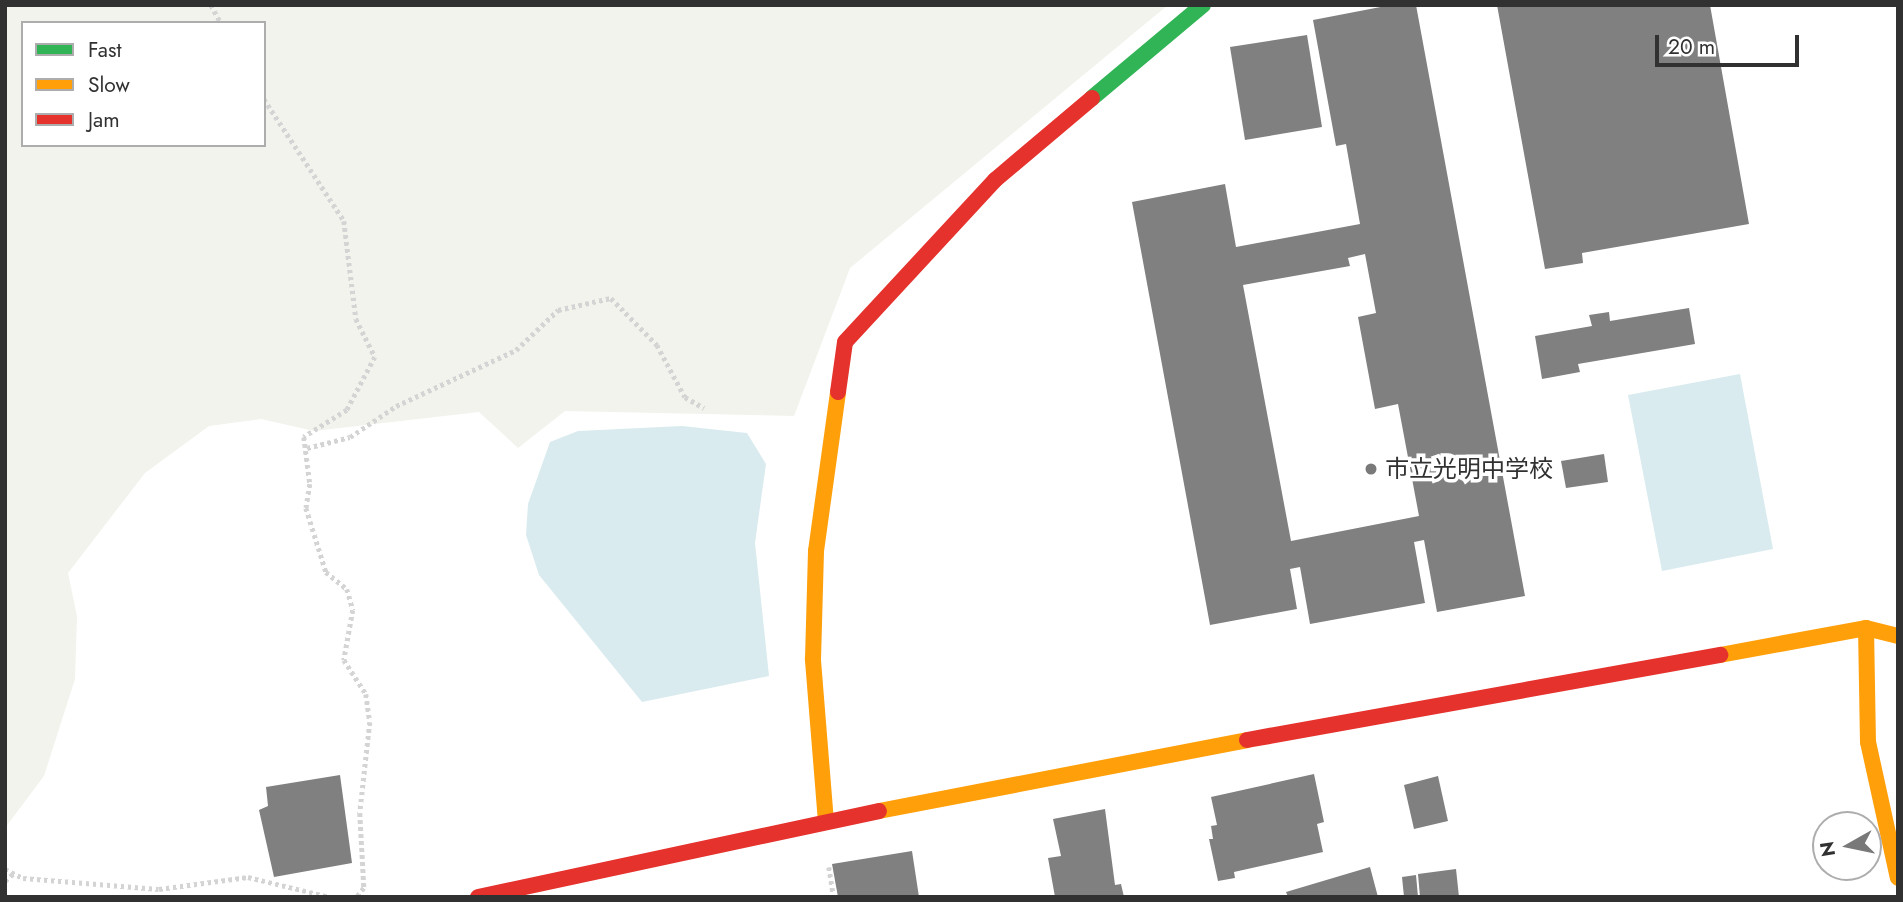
<!DOCTYPE html>
<html>
<head>
<meta charset="utf-8">
<style>
	body { margin:0 }
	#map { position:relative; width:1903px; height:902px; overflow:hidden; background:#fff; font-family:Jost,"Noto Sans JP",sans-serif }
	div>[style] { position:absolute }
	[style*='--x'] { left:calc(var(--x)*1px); top:calc(var(--y)*1px); width:calc(var(--w)*1px); rotate:calc(var(--a)*1deg) }
	.green>* { inset:0; background:#f2f3ed }
	.water>* { inset:0; background:#d9ebee }
	.building>* { inset:0; background:#808080 }
	.path>* { height:4.5px; margin-top:-2.25px; transform-origin:0; background:repeating-linear-gradient(90deg,#d4d4d4 0 3.5px,transparent 0 7px) }
	.fast>* { height:16px; margin:-8px; padding:0 8px; transform-origin:8px; border-radius:8px; background:#30b455 }
	.slow>* { height:16px; margin:-8px; padding:0 8px; transform-origin:8px; border-radius:8px; background:#ff9f0a }
	.jam>* { height:16px; margin:-8px; padding:0 8px; transform-origin:8px; border-radius:8px; background:#e5322d }
	.dots>* { width:19px; height:19px; translate:-50% -50%; box-sizing:border-box; border:4px solid #fff; border-radius:50% }
	span { translate:-50% -50%; white-space:nowrap; text-align:center; line-height:1.15; -webkit-text-stroke:7px #fff; paint-order:stroke }
	.poi-label { font-size:24px; color:#313131 }
	.left { translate:0 -50%; text-align:left }
	.frame { position:absolute; inset:0; border:7px solid #313131; pointer-events:none }
	.legend { position:absolute; left:21px; top:21px; width:245px; height:126px; box-sizing:border-box; background:#fff; border:2px solid #adadad; margin:0; padding:9px 12px; list-style:none; font-size:21px; color:#313131 }
	.legend li { display:flex; align-items:center; gap:14px; height:35px }
	.legend b { width:35px; border:2px solid #adadad }
	.north { position:absolute; left:1812px; top:811px; width:70px; height:70px; box-sizing:border-box; background:#fff; border:2px solid #adadad; border-radius:50%; rotate:261deg; font-size:19px; font-weight:700; line-height:28px; text-align:center; color:#313131 }
	.north::after { content:''; display:block; margin:auto; width:24px; height:32px; background:#797979; clip-path:polygon(50% 0,100% 100%,50% 72%,0 100%) }
	.scale { position:absolute; left:1655px; top:35px; width:144px; height:32px; box-sizing:border-box; border:4px solid #313131; border-top:0; padding-left:9px; font-size:21px; line-height:24px; white-space:nowrap; color:#313131; -webkit-text-stroke:5px #fff; paint-order:stroke }
</style>
</head>
<body>
<div id="map">
	<div class="green">
		<div style="clip-path:polygon(evenodd,5px 5px,1168px 5px,850px 268px,794px 416px,565px 411px,518px 448px,479px 412px,314px 431px,261px 419px,209px 426px,145px 473px,68px 573px,77px 616px,75px 679px,44px 776px,5px 828px,5px 5px,23px 23px,264px 23px,264px 145px,23px 145px,23px 23px)"></div>
	</div>
	<div class="water">
		<div style="clip-path:polygon(1740px 374px,1773px 549px,1662px 571px,1628px 395px)"></div>
		<div style="clip-path:polygon(682px 426px,747px 433px,766px 464px,755px 543px,769px 676px,642px 702px,539px 575px,526px 535px,528px 504px,550px 442px,578px 431px)"></div>
	</div>
	<div class="building">
		<div style="clip-path:polygon(evenodd,1391px 5px,1416px 5px,1525px 596px,1437px 612px,1424px 540px,1414px 542px,1425px 603px,1310px 624px,1300px 567px,1290px 569px,1297px 609px,1210px 625px,1132px 202px,1225px 184px,1236px 247px,1360px 224px,1346px 144px,1336px 146px,1313px 20px,1391px 5px,1365px 254px,1376px 313px,1358px 317px,1375px 409px,1398px 404px,1419px 516px,1291px 541px,1243px 285px,1350px 266px,1348px 258px,1365px 254px)"></div>
		<div style="clip-path:polygon(1497px 5px,1710px 5px,1749px 224px,1582px 253px,1583px 263px,1545px 269px)"></div>
		<div style="clip-path:polygon(1307px 35px,1322px 127px,1245px 140px,1230px 47px)"></div>
		<div style="clip-path:polygon(1689px 308px,1695px 344px,1578px 364px,1580px 372px,1542px 379px,1535px 336px,1592px 326px,1589px 315px,1609px 312px,1610px 321px)"></div>
		<div style="clip-path:polygon(1604px 454px,1608px 482px,1566px 488px,1561px 461px)"></div>
		<div style="clip-path:polygon(1314px 774px,1324px 822px,1317px 824px,1323px 852px,1234px 872px,1235px 878px,1218px 881px,1209px 839px,1213px 839px,1211px 826px,1217px 825px,1211px 797px)"></div>
		<div style="clip-path:polygon(340px 775px,352px 863px,274px 877px,259px 810px,268px 806px,266px 787px)"></div>
		<div style="clip-path:polygon(1438px 776px,1448px 821px,1414px 829px,1404px 785px)"></div>
		<div style="clip-path:polygon(1105px 809px,1115px 885px,1121px 884px,1124px 897px,1055px 897px,1048px 858px,1061px 856px,1053px 819px)"></div>
		<div style="clip-path:polygon(912px 851px,919px 897px,838px 897px,832px 864px)"></div>
		<div style="clip-path:polygon(1370px 867px,1378px 897px,1288px 897px,1286px 892px)"></div>
		<div style="clip-path:polygon(1456px 869px,1459px 897px,1420px 897px,1418px 874px)"></div>
		<div style="clip-path:polygon(1416px 875px,1418px 897px,1404px 897px,1402px 877px)"></div>
	</div>
	<div class="path">
		<div style="--x:211;--y:5;--w:21;--a:61"></div>
		<div style="--x:264;--y:99;--w:146;--a:56.7"></div>
		<div style="--x:344;--y:221;--w:99;--a:83"></div>
		<div style="--x:356;--y:319;--w:42;--a:63.4"></div>
		<div style="--x:375;--y:357;--w:60;--a:117.8"></div>
		<div style="--x:347;--y:410;--w:51;--a:147.9"></div>
		<div style="--x:304;--y:437;--w:47;--a:82.7"></div>
		<div style="--x:310;--y:484;--w:24;--a:99"></div>
		<div style="--x:306;--y:508;--w:67;--a:72.6"></div>
		<div style="--x:326;--y:572;--w:27;--a:39"></div>
		<div style="--x:347;--y:589;--w:22;--a:74"></div>
		<div style="--x:353;--y:610;--w:51;--a:100.2"></div>
		<div style="--x:344;--y:660;--w:40;--a:57.1"></div>
		<div style="--x:366;--y:694;--w:28;--a:82"></div>
		<div style="--x:370;--y:722;--w:92;--a:96.3"></div>
		<div style="--x:360;--y:813;--w:75;--a:86.9"></div>
		<div style="--x:364;--y:888;--w:11;--a:128"></div>
		<div style="--x:307;--y:448;--w:44;--a:-14.3"></div>
		<div style="--x:350;--y:437;--w:55;--a:-34"></div>
		<div style="--x:396;--y:406;--w:132;--a:-25"></div>
		<div style="--x:516;--y:350;--w:58;--a:-43.6"></div>
		<div style="--x:558;--y:310;--w:54;--a:-12.8"></div>
		<div style="--x:611;--y:298;--w:66;--a:45.6"></div>
		<div style="--x:657;--y:345;--w:59;--a:61.7"></div>
		<div style="--x:685;--y:397;--w:22;--a:30"></div>
		<div style="--x:829;--y:867;--w:30;--a:81"></div>
		<div style="--x:5;--y:869;--w:20;--a:27"></div>
		<div style="--x:23;--y:878;--w:136;--a:4.6"></div>
		<div style="--x:159;--y:889;--w:90;--a:-7.7"></div>
		<div style="--x:248;--y:877;--w:84;--a:13.7"></div>
		<div style="--x:5;--y:881;--w:12;--a:-42"></div>
	</div>
	<div class="fast">
		<div style="--x:1092;--y:98;--w:145;--a:-40"></div>
	</div>
	<div class="slow">
		<div style="--x:1866;--y:628;--w:114;--a:89"></div>
		<div style="--x:1868;--y:742;--w:139;--a:77.6"></div>
		<div style="--x:1720;--y:655;--w:148;--a:-10.5"></div>
		<div style="--x:1866;--y:628;--w:33;--a:14"></div>
		<div style="--x:879;--y:811;--w:375;--a:-10.9"></div>
		<div style="--x:826;--y:822;--w:164;--a:-94.6"></div>
		<div style="--x:813;--y:659;--w:108;--a:-88.4"></div>
		<div style="--x:816;--y:551;--w:161;--a:-82.1"></div>
	</div>
	<div class="jam">
		<div style="--x:838;--y:392;--w:50;--a:-82"></div>
		<div style="--x:845;--y:342;--w:221;--a:-47.2"></div>
		<div style="--x:995;--y:180;--w:127;--a:-40.2"></div>
		<div style="--x:1247;--y:740;--w:481;--a:-10.2"></div>
		<div style="--x:478;--y:897;--w:410;--a:-12.1"></div>
	</div>
	<div class="dots">
		<div style="left:1371px;top:469px;background:#797979"></div>
	</div>
	<div class="poi-label">
		<span class="left" style="left:1385px;top:469px">市立光明中学校</span>
	</div>
	<div class="frame"></div>
	<ul class="legend">
	<li><b style="height:9px;background:#30b455"></b>Fast</li>
	<li><b style="height:9px;background:#ff9f0a"></b>Slow</li>
	<li><b style="height:9px;background:#e5322d"></b>Jam</li>
	</ul>
	<div class="north">N</div>
	<div class="scale">20 m</div>
</div>
</body>
</html>
